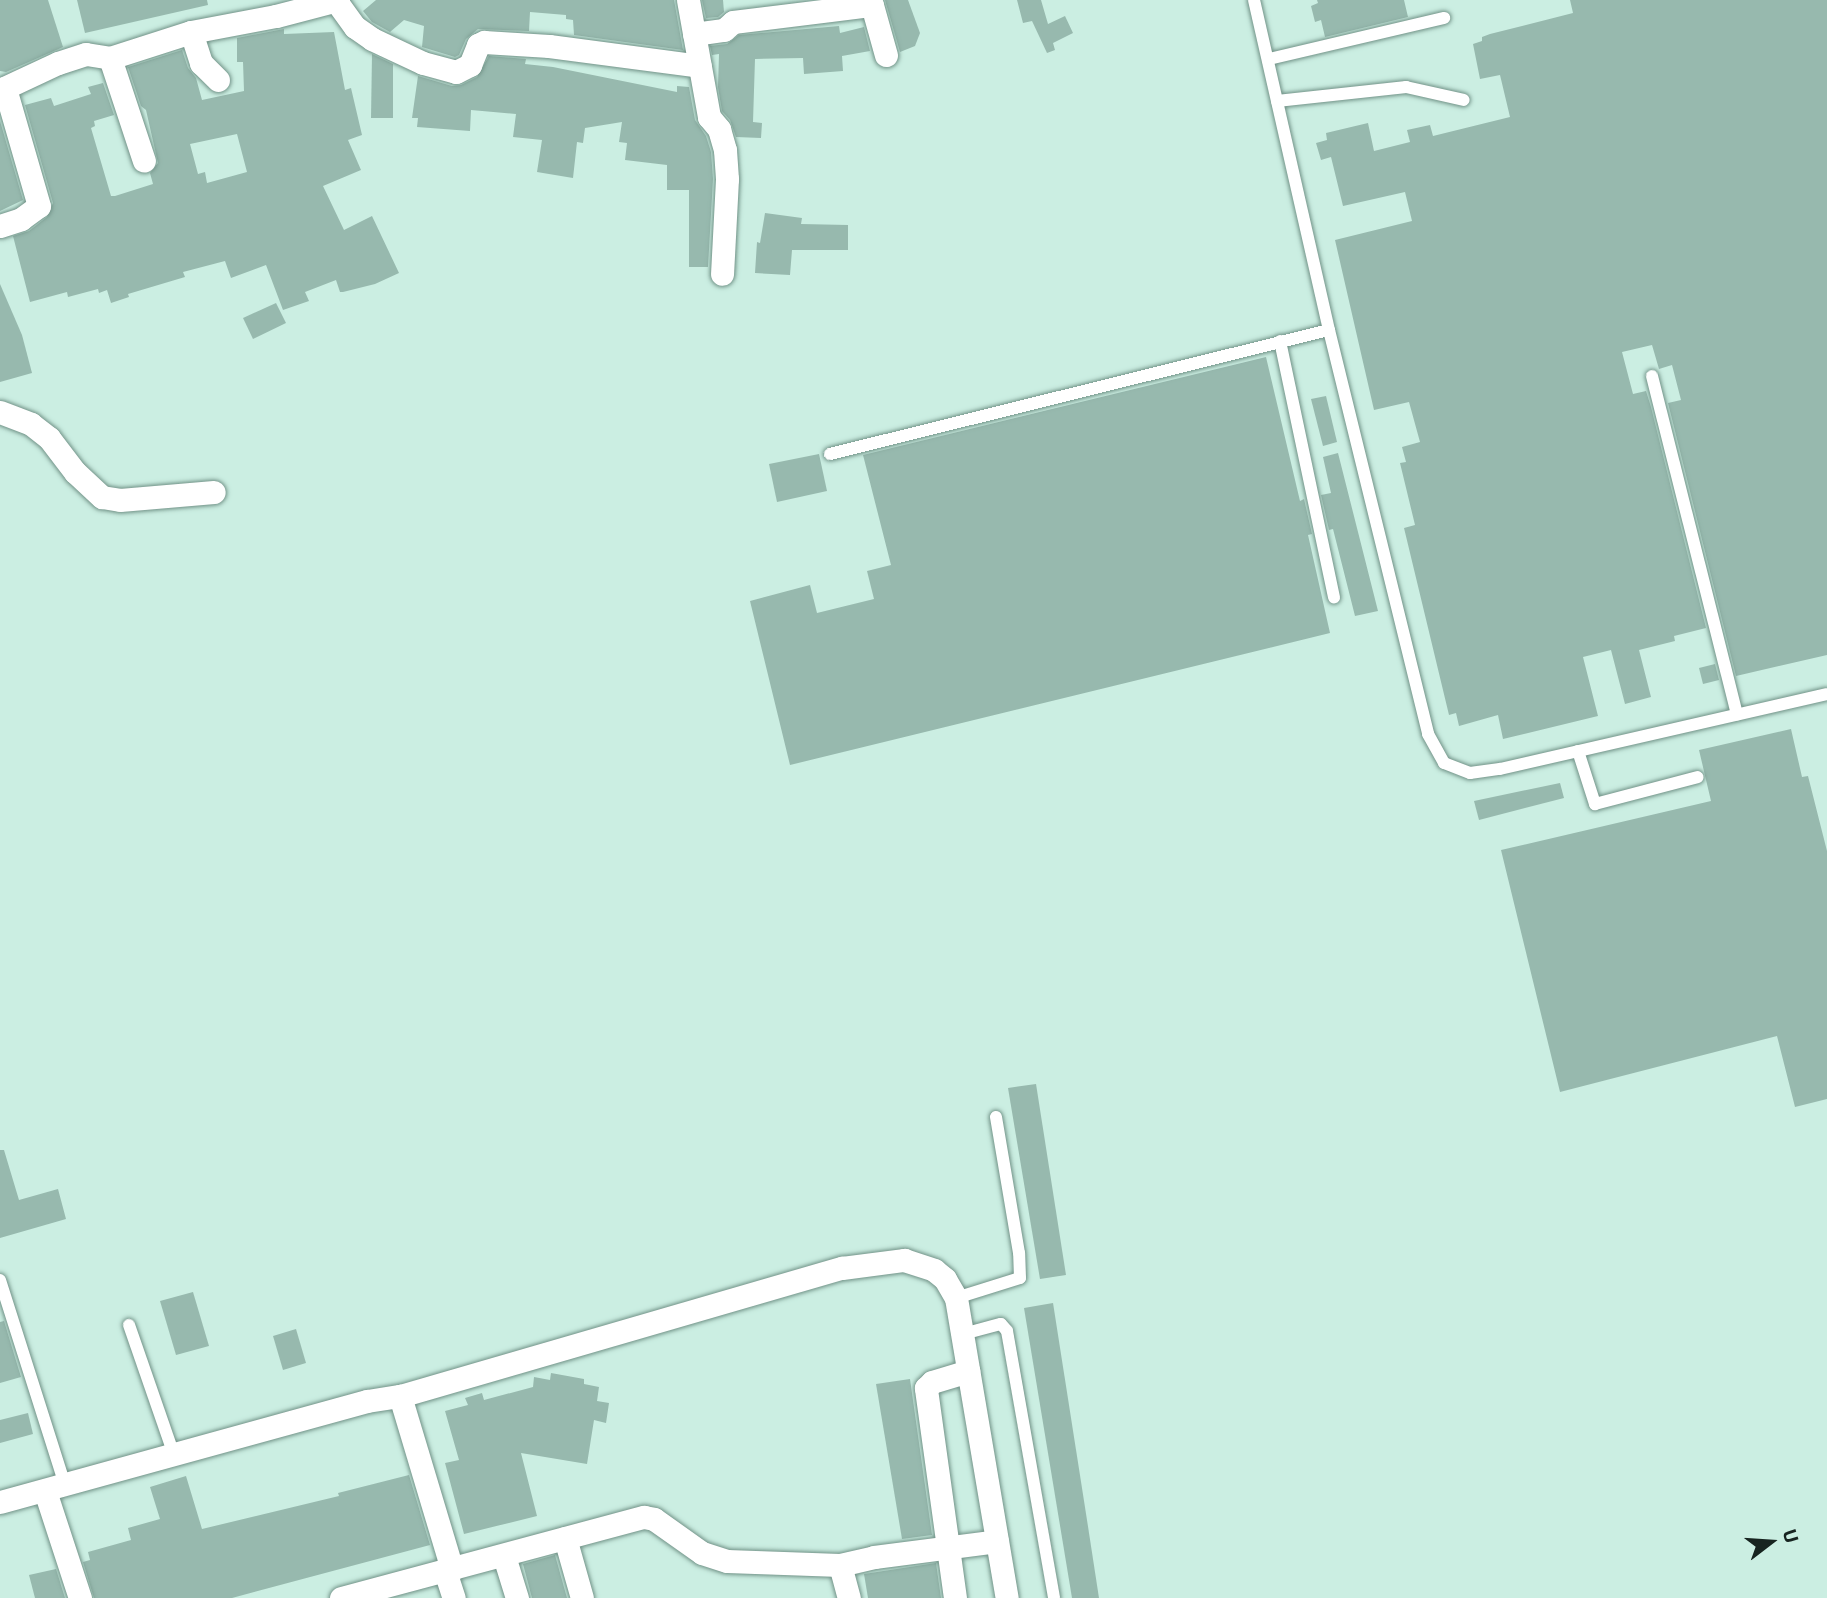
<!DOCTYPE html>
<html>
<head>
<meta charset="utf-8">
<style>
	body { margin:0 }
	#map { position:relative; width:1827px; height:1598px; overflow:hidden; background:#cbeee2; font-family:"Exo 2",sans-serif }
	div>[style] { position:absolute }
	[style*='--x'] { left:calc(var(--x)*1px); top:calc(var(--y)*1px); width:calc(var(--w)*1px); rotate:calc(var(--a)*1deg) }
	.building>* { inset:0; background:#97b9ae }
	.roads { filter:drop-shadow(0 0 2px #719287) drop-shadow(0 0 2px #719287) }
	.lane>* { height:12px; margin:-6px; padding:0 6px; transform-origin:6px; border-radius:6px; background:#fff }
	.street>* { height:23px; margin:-11.5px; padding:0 11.5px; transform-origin:11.5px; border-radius:11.5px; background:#fff }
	span { translate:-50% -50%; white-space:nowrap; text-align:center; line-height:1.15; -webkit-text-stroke:5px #cbeee2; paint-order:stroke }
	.north { position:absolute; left:1736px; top:1507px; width:70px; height:70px; -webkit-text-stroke:5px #cbeee2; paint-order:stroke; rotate:73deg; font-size:19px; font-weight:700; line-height:28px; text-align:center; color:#172420 }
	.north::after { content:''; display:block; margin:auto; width:24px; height:32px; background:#172420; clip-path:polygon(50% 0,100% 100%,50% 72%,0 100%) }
</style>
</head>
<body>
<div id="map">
	<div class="building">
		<div style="clip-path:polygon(0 0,48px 0,63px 47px,6px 72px,0 71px)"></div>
		<div style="clip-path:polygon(77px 0,207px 0,208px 5px,85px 33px)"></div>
		<div style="clip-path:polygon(376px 0,674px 0,683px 50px,574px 35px,573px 20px,566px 19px,566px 15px,530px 12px,529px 31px,478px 29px,466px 39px,459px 55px,455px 57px,422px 47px,424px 26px,404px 20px,390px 32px,372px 22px,363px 11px)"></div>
		<div style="clip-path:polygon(702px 0,723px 0,724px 12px,718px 17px,706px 18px)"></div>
		<div style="clip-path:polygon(885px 0,908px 0,920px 33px,915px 46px,900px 52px)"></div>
		<div style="clip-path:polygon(1017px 0,1041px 0,1048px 24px,1065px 16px,1073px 33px,1053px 43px,1055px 50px,1047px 53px,1032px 21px,1023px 23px)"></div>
		<div style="clip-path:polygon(1317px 0,1404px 0,1408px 17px,1325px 37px,1321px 20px,1315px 22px,1311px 6px,1318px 3px)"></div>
		<div style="clip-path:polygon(1570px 0,1827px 0,1827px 655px,1736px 676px,1668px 403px,1681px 400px,1672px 365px,1659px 369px,1652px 345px,1622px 352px,1633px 394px,1646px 391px,1651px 407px,1706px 628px,1674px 636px,1675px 641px,1639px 650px,1651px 697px,1625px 704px,1611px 650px,1583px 657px,1598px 716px,1503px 739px,1498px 715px,1459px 726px,1456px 713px,1449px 715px,1404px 528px,1415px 525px,1400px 463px,1406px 462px,1402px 447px,1420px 442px,1409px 402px,1374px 410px,1335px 240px,1412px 221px,1405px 192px,1343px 206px,1331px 157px,1321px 160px,1316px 143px,1327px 140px,1326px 133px,1368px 123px,1374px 151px,1410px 142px,1407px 130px,1430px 125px,1433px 136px,1510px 117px,1500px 75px,1480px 79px,1473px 44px,1482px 41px,1482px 37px,1490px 34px,1573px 13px)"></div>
		<div style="clip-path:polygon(839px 26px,840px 33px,864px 27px,870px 51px,842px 56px,843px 71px,804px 74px,803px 58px,755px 59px,753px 122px,762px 123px,761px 138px,736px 137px,730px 120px,722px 111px,718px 87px,719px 54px,712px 55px,710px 46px,727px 44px,739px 35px)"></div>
		<div style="clip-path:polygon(evenodd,284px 29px,284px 34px,334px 32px,345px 90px,351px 88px,362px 135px,348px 140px,361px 170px,323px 186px,344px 230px,372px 216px,399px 273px,375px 284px,343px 292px,340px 292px,336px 280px,305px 292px,309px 301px,283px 310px,266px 265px,231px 278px,225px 261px,183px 272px,185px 277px,128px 294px,129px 297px,111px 303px,107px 290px,99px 293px,98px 289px,68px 297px,67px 292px,30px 302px,13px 236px,29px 231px,47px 217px,53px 203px,25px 105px,51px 98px,54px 106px,91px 94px,88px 87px,103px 83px,114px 115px,94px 121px,95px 126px,91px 128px,111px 196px,115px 196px,153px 184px,150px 173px,158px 163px,146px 110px,141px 106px,128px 67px,182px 50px,188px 68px,196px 78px,202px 100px,244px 91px,243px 62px,237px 62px,237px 38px,284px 29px,237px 134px,247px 172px,207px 183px,205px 172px,198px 174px,190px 144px,237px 134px)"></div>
		<div style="clip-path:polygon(372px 54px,393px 64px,393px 118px,371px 118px)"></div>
		<div style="clip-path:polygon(489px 56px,526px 59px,525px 64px,553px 67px,677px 92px,677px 86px,689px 87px,695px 120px,706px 136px,711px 152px,713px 179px,708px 267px,689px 267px,689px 190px,667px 190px,667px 165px,625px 160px,627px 143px,619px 142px,622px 122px,585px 128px,583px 143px,577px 142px,573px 178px,537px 172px,542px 140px,513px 137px,516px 114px,471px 110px,470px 131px,417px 127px,418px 118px,412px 118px,418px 76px,452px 86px,461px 85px,477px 77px)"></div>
		<div style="clip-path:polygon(0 121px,23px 200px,0 211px)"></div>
		<div style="clip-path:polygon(765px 213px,802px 218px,801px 224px,848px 225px,848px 250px,792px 250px,790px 275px,755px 273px,757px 242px,760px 243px)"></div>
		<div style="clip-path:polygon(0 284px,22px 335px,32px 373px,0 382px)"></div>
		<div style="clip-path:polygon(276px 303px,286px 323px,253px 339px,243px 318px)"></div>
		<div style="clip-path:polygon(1266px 357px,1300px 501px,1304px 499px,1312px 534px,1308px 535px,1330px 633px,790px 765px,750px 601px,810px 585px,817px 613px,874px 599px,867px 571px,891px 565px,863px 455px)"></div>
		<div style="clip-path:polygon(1326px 396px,1337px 442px,1323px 446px,1311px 399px)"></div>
		<div style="clip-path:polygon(1338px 453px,1378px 611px,1355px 616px,1333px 529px,1329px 530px,1321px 495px,1331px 493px,1323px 457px)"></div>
		<div style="clip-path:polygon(819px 454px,827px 491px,777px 502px,769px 464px)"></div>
		<div style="clip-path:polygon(1715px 664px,1719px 680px,1703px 684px,1699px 668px)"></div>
		<div style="clip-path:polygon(1791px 729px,1802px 777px,1808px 776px,1827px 851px,1827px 1099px,1795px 1107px,1777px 1036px,1560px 1092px,1501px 850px,1711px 801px,1699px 750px)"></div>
		<div style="clip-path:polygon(1560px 783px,1564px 798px,1479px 820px,1474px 801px)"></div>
		<div style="clip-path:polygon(1036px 1084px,1066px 1275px,1040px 1279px,1008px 1088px)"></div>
		<div style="clip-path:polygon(0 1150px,4px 1150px,19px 1200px,58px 1189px,66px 1219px,0 1238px)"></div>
		<div style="clip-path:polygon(193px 1292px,209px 1346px,176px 1355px,160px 1301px)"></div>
		<div style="clip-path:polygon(1053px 1303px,1087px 1520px,1099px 1598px,1072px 1598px,1024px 1308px)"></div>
		<div style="clip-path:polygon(4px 1321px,21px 1377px,0 1383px,0 1322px)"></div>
		<div style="clip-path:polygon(296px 1329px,306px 1363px,283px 1370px,273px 1336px)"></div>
		<div style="clip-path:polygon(551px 1373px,584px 1379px,584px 1384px,599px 1387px,597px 1401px,609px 1403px,606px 1423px,594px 1420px,587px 1464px,521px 1453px,537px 1516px,464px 1534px,445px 1463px,459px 1460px,445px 1411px,468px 1405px,465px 1398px,482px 1393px,484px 1400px,533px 1387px,534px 1377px,550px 1380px)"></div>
		<div style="clip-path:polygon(910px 1379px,932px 1535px,902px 1539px,876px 1384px)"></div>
		<div style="clip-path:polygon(28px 1413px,33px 1434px,0 1443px,0 1420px)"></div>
		<div style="clip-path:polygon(409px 1475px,430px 1545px,232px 1598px,94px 1598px,83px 1562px,90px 1560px,88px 1552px,131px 1540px,128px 1528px,160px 1519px,150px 1487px,186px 1476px,202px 1529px,339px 1496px,338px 1493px)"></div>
		<div style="clip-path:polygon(555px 1555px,567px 1598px,532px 1598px,523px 1564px)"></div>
		<div style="clip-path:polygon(936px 1563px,941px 1598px,868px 1598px,864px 1574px)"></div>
		<div style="clip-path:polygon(56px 1569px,65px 1598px,35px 1598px,29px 1575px)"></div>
	</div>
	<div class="roads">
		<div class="lane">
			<div style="--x:1254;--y:0;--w:338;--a:77.2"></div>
			<div style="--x:1329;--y:330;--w:416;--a:76.2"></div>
			<div style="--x:1428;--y:734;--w:33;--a:61"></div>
			<div style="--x:1444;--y:763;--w:28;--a:21"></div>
			<div style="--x:1470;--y:773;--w:30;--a:-8"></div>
			<div style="--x:1500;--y:769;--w:335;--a:-12.9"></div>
			<div style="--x:1269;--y:59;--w:180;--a:-13.2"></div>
			<div style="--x:1277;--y:101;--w:130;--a:-6.2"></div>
			<div style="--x:1406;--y:87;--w:59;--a:12.6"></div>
			<div style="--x:1280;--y:341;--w:262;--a:78.1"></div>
			<div style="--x:1652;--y:376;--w:349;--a:75.9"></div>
			<div style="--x:830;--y:454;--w:514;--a:-13.96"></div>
			<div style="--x:1578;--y:751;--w:56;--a:72.2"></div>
			<div style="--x:1595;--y:804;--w:106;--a:-14.7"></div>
			<div style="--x:0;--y:1280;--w:215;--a:72.4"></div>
			<div style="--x:956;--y:1298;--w:67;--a:-17.4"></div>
			<div style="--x:1020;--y:1278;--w:25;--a:-92"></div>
			<div style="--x:1019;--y:1253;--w:138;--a:-99.6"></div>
			<div style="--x:129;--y:1325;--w:138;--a:70.9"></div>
			<div style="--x:963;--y:1334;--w:39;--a:-15"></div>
			<div style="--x:1001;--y:1324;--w:9;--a:49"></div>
			<div style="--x:1007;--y:1331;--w:271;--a:80"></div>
		</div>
		<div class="street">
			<div style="--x:688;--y:0;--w:119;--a:79.8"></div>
			<div style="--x:709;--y:117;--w:16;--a:50"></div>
			<div style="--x:719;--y:129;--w:22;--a:74"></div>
			<div style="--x:725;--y:150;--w:29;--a:86"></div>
			<div style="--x:727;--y:179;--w:95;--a:93"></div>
			<div style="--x:336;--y:1;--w:32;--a:54"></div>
			<div style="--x:355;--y:27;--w:21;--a:35"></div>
			<div style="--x:372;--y:39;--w:56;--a:25.2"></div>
			<div style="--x:423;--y:63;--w:34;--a:15"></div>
			<div style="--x:456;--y:72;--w:16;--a:-27"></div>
			<div style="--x:470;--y:65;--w:22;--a:-68"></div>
			<div style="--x:478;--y:45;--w:7;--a:-27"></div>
			<div style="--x:484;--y:42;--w:65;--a:3.5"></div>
			<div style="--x:549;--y:46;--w:152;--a:7.5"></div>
			<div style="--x:191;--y:32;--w:33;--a:72"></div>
			<div style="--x:201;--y:63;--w:24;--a:45"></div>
			<div style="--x:694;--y:34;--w:30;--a:-8"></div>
			<div style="--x:724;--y:30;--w:12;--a:-42"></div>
			<div style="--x:733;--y:22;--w:140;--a:-7"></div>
			<div style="--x:872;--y:5;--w:52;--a:74.4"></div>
			<div style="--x:110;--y:58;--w:108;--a:71.7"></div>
			<div style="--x:0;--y:90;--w:64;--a:-25"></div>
			<div style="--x:58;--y:63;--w:29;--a:-18"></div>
			<div style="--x:86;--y:54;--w:24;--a:9"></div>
			<div style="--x:110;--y:58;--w:85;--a:-17.8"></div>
			<div style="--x:191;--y:32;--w:86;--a:-10.7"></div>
			<div style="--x:276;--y:16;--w:64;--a:-14.5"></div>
			<div style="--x:0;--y:226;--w:22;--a:-18"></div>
			<div style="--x:21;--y:219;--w:22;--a:-36"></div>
			<div style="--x:39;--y:206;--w:123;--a:-106.1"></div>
			<div style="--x:0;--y:412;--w:33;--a:21"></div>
			<div style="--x:31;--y:424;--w:23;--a:38"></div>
			<div style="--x:49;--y:438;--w:43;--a:52.6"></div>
			<div style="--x:75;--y:472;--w:37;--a:43"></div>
			<div style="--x:102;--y:497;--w:18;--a:9"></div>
			<div style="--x:120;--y:500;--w:94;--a:-4.9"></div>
			<div style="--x:400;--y:1396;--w:181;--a:73.3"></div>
			<div style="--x:45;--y:1491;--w:113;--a:71.9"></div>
			<div style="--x:0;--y:1502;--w:381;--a:-15.4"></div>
			<div style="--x:367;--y:1401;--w:33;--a:-9"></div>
			<div style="--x:400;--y:1396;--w:460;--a:-16.2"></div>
			<div style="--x:842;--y:1268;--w:63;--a:-7.4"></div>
			<div style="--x:904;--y:1260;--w:32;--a:18"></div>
			<div style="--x:934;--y:1270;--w:14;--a:39"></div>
			<div style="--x:945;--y:1279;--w:22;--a:60"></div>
			<div style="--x:956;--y:1298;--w:304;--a:80.4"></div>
			<div style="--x:565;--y:1538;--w:62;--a:74.2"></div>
			<div style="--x:504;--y:1556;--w:44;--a:72.8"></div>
			<div style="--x:840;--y:1565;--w:35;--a:-13"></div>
			<div style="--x:874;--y:1557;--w:124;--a:-7.4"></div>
			<div style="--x:445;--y:1571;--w:28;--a:72"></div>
			<div style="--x:341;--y:1598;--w:314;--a:-15"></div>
			<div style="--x:644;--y:1517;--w:10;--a:11"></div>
			<div style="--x:654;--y:1519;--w:59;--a:35.3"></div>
			<div style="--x:702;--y:1553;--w:26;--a:18"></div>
			<div style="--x:727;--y:1561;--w:113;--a:2"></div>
			<div style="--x:840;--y:1565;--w:34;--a:75"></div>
			<div style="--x:955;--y:1598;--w:212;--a:-97.9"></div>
			<div style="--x:926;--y:1388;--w:8;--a:-45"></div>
			<div style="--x:932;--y:1382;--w:38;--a:-17"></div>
		</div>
	</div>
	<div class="north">U</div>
</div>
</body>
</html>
